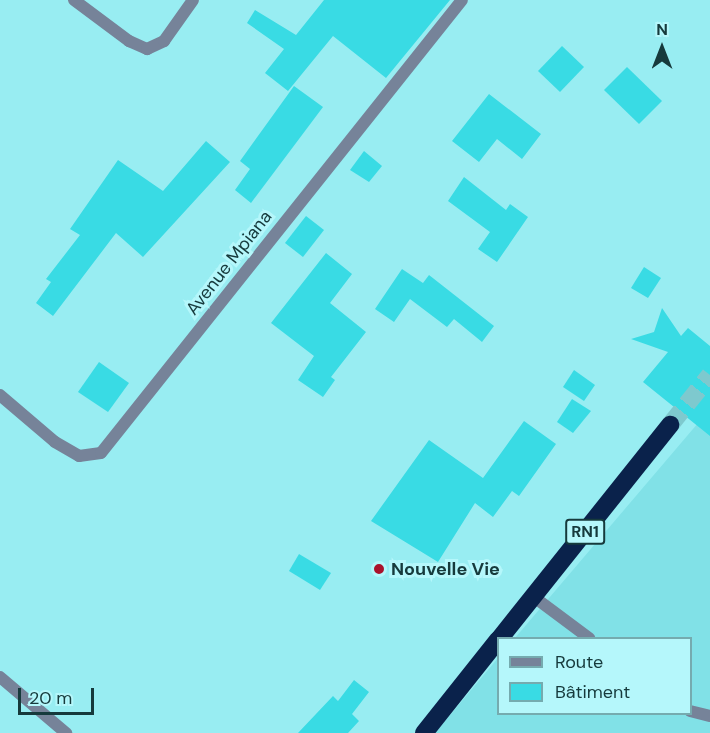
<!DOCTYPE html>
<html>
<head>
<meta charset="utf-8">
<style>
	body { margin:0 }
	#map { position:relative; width:710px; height:733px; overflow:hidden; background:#98edf2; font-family:"DM Sans",sans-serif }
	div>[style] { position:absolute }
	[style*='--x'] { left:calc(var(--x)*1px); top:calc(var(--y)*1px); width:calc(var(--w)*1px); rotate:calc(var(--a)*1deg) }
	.built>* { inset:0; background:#81e1e7 }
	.building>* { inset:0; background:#39dbe4 }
	.highway-tunnel>* { height:18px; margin-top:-9px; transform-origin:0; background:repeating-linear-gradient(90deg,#7ec9ce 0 18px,transparent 0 27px) }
	.lane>* { height:12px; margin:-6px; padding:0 6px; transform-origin:6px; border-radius:6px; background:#768399 }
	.street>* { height:12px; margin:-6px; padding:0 6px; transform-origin:6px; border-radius:6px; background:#768399 }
	.highway>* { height:18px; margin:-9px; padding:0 9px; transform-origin:9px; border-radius:9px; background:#0a224b }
	.dots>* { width:16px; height:16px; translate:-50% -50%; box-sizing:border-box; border:3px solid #b5f7fb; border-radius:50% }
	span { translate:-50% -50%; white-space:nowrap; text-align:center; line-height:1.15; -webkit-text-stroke:6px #b5f7fb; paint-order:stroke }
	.shield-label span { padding:2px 4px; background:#b5f7fb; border:2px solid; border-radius:4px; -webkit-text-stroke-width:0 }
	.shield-label { font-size:16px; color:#163a3c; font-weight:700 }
	.street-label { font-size:18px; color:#163a3c }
	.poi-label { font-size:18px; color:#163a3c; font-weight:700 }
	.left { translate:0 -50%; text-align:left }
	.legend { position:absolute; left:497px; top:637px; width:195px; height:78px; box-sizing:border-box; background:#b5f7fb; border:2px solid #75abaf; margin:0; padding:8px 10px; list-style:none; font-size:18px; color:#163a3c }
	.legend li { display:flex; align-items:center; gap:12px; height:30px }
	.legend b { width:30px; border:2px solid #75abaf }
	.north { position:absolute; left:632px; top:18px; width:60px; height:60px; -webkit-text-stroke:4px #b5f7fb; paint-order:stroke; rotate:0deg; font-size:16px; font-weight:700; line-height:24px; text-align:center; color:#163a3c }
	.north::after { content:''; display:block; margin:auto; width:21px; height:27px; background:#163a3c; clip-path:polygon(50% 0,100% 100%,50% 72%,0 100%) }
	.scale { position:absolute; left:18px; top:688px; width:76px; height:27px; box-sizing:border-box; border:3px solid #163a3c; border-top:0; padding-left:8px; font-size:18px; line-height:21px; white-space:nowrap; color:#163a3c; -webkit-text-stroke:4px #b5f7fb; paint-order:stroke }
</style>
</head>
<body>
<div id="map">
	<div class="built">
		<div style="clip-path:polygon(710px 409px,710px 733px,435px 733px,498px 658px,498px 714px,690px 714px,690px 638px,515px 638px)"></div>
	</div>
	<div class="building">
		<div style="clip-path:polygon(324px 0,450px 0,386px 78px,333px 36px,288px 91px,265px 73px,284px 49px,247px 23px,255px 10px,296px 35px)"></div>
		<div style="clip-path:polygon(562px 46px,584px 67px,560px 92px,538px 71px)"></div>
		<div style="clip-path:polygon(627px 67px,662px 101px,639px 124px,604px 90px)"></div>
		<div style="clip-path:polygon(294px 86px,323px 107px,251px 203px,235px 190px,250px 169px,240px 161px)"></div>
		<div style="clip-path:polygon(489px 94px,541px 134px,522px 159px,497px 139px,479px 162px,452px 141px)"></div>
		<div style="clip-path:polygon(206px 141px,230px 162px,143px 257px,116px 233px,53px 316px,36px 303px,51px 282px,46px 279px,80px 235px,70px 229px,118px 160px,163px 191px)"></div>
		<div style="clip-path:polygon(364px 151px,382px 166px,369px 182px,350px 170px)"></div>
		<div style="clip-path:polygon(464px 177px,506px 210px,510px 204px,528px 217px,497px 262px,478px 249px,490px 232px,448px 201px)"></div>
		<div style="clip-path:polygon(306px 216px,324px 230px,303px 257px,285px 243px)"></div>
		<div style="clip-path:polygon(326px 253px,352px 274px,330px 303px,366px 332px,331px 377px,335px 380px,323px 397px,298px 380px,314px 356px,271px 323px)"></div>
		<div style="clip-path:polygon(644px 267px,661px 278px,648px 298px,631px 288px)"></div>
		<div style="clip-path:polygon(402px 269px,423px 283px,429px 275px,494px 326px,482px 342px,454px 319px,447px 327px,410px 299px,394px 322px,375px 309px)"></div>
		<div style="clip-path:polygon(662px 308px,681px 336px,688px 328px,710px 346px,710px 436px,643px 382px,668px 352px,631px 339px,654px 332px)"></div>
		<div style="clip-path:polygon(99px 362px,129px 383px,108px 412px,78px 392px)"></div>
		<div style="clip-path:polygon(574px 370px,595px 385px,584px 401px,563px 387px)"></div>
		<div style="clip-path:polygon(572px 399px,591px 411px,573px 433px,557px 422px)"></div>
		<div style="clip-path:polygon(524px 421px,556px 444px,519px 496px,512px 491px,493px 517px,475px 503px,438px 562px,371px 521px,429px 440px,483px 478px)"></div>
		<div style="clip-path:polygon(299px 554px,331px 573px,320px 590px,289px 571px)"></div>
		<div style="clip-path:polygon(354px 680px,369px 692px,352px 714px,359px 721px,348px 733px,298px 733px,333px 696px,338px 701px)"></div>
	</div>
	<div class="highway-tunnel">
		<div style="--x:670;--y:425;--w:64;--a:-51.3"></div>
	</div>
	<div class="lane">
		<div style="--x:534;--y:597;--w:69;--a:36.7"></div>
		<div style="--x:690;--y:711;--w:21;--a:14"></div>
	</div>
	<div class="street">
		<div style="--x:74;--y:0;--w:69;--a:36.7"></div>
		<div style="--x:129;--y:41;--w:20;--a:24"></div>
		<div style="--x:147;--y:49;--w:19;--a:-25"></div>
		<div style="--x:164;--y:41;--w:50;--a:-54.7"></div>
		<div style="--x:0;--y:395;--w:72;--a:40.5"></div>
		<div style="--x:55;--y:442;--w:28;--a:30"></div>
		<div style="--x:79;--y:456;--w:22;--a:-8"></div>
		<div style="--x:101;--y:453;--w:579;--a:-51.45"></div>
		<div style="--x:0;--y:677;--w:87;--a:40.3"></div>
	</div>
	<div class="highway">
		<div style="--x:500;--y:638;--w:273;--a:-51.4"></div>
		<div style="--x:424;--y:733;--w:119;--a:-51.5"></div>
	</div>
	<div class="dots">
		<div style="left:379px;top:569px;background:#a9122c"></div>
	</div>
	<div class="shield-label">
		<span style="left:585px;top:532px">RN1</span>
	</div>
	<div class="street-label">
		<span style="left:229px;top:263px;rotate:-52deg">Avenue Mpiana</span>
	</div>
	<div class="poi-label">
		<span class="left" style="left:391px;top:569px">Nouvelle Vie</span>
	</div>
	<ul class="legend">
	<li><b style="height:8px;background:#768399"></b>Route</li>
	<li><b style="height:16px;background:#39dbe4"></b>Bâtiment</li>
	</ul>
	<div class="north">N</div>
	<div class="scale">20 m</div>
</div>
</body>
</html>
